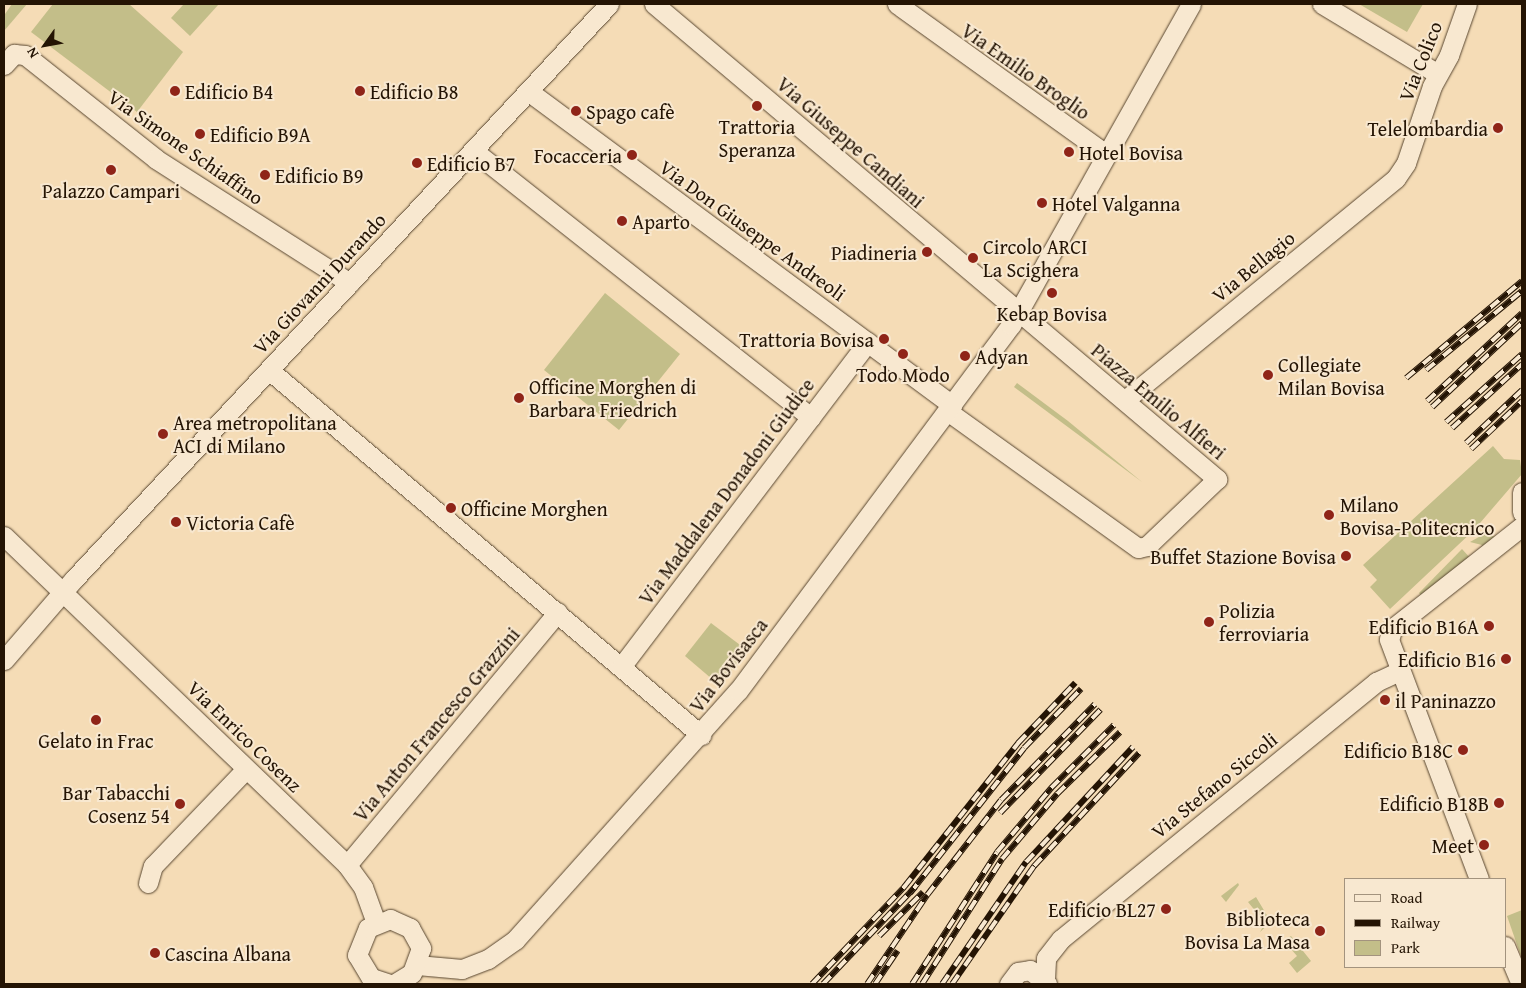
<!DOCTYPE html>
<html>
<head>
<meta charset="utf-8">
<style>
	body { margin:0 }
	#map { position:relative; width:1526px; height:988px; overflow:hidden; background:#f5dcb6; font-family:"Gentium Book Plus",serif }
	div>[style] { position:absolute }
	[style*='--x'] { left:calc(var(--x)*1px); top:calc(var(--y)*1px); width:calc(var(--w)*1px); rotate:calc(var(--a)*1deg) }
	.green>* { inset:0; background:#c3be89 }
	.roads { filter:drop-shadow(0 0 1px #584630) drop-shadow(0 0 1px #584630) }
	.minor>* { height:19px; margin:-9.5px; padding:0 9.5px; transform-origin:9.5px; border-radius:9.5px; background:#f8e8d0 }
	.rail>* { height:5.5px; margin-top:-2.75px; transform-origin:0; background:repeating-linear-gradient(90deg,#f8e8d0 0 11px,#241404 0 22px); box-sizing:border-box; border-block:1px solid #241404 }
	.dots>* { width:14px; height:14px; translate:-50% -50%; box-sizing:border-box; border:2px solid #f8e8d0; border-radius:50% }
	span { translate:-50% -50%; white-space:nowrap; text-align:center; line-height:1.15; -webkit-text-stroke:4px #f8e8d0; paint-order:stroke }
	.street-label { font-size:20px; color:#241404 }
	.poi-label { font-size:20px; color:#241404 }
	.left { translate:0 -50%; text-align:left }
	.right { translate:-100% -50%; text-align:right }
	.frame { position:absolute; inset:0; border:5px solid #241404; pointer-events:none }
	.legend { position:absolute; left:1344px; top:878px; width:162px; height:90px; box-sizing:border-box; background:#f8e8d0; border:1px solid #a3937e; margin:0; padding:6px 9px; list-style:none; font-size:15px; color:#241404 }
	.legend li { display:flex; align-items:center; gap:10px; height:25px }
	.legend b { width:25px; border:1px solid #a3937e }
	.north { position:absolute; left:20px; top:20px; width:50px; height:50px; -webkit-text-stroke:4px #f8e8d0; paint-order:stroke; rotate:238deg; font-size:14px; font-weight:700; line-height:20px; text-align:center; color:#241404 }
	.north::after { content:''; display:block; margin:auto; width:18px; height:22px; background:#241404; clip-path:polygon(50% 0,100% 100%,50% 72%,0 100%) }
</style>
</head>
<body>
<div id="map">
	<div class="green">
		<div style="clip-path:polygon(12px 4px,27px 4px,4px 31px,5px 14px)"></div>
		<div style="clip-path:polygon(53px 4px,129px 4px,183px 52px,137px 112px,31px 32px)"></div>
		<div style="clip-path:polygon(184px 4px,219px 4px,190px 36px,171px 18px)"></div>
		<div style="clip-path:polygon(1359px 4px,1423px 4px,1407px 32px)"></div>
		<div style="clip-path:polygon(605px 293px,680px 354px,619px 430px,544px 370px)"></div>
		<div style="clip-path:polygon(1017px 383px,1068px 421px,1142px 482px,1014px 387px)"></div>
		<div style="clip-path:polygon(1493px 446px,1504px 459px,1520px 460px,1522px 474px,1474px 530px,1390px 609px,1370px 587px,1377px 580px,1363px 565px)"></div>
		<div style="clip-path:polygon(1486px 533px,1498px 538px,1479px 553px,1482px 545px,1470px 542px)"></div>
		<div style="clip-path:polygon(1462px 549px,1471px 559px,1423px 598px,1419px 593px)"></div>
		<div style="clip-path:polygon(711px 623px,748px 651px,719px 685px,685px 656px)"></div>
		<div style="clip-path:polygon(1238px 883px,1239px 885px,1226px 902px,1221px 896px)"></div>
		<div style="clip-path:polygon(1256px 897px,1271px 922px,1260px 932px,1265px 923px,1248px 902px)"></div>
		<div style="clip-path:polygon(1522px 910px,1522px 959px,1507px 916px)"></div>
		<div style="clip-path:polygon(1291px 936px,1311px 961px,1297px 973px,1289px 963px,1297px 956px,1284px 941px)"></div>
	</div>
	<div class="roads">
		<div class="minor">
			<div style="--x:654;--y:4;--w:737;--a:40.15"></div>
			<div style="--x:1217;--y:479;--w:97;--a:136.3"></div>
			<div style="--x:1147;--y:546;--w:9;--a:167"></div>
			<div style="--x:1138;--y:548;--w:235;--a:-144.3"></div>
			<div style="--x:897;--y:4;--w:257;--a:35.7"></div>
			<div style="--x:1322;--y:4;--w:135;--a:31.1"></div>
			<div style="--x:4;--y:65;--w:15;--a:-48"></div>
			<div style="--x:14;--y:54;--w:11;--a:5"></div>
			<div style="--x:25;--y:55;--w:167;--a:38.4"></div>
			<div style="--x:156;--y:159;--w:230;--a:32.6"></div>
			<div style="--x:528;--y:91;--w:528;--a:36.52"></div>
			<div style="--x:475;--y:152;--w:428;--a:38.3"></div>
			<div style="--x:269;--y:370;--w:566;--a:40.19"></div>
			<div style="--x:1125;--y:400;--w:350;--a:-39.3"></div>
			<div style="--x:1396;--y:178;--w:18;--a:-56"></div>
			<div style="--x:1406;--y:163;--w:81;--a:-71.3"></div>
			<div style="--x:1432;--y:86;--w:35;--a:-61"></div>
			<div style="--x:1449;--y:55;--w:54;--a:-70.6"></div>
			<div style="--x:1522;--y:492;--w:20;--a:90"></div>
			<div style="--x:4;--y:536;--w:475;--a:43.8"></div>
			<div style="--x:347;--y:865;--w:27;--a:54"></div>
			<div style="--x:363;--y:887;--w:38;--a:70"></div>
			<div style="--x:4;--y:660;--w:107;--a:-49.2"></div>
			<div style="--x:74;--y:579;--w:785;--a:-47.06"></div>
			<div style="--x:621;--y:667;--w:408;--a:-52.8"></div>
			<div style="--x:347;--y:865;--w:329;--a:-50.2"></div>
			<div style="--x:1479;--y:879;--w:256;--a:-110.6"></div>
			<div style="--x:1389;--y:639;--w:12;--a:-70"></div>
			<div style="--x:1393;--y:628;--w:164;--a:-38.3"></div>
			<div style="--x:148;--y:883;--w:18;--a:-74"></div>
			<div style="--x:153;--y:866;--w:134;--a:-46.2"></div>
			<div style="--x:1505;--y:946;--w:41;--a:67.2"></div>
			<div style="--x:417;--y:965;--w:45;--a:5.1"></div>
			<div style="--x:462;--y:969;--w:28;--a:-21"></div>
			<div style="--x:488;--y:959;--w:33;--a:-35"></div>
			<div style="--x:515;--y:940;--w:334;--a:-48.2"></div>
			<div style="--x:738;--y:691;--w:457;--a:-53.3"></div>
			<div style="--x:1011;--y:325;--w:368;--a:-60.7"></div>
			<div style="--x:1045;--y:979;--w:21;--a:-87"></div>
			<div style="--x:1046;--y:958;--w:24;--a:-52"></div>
			<div style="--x:1061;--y:939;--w:407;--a:-39.2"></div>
			<div style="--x:1376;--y:682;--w:26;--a:-25"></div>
			<div style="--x:390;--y:984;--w:20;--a:-162"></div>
			<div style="--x:371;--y:978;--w:27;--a:-121"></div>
			<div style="--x:357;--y:955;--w:29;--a:-68"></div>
			<div style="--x:368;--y:928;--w:24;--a:-22"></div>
			<div style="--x:390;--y:919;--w:22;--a:24"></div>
			<div style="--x:410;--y:928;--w:23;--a:61"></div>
			<div style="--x:421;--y:948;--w:27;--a:110"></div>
			<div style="--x:412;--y:973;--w:21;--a:149"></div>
			<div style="--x:1009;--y:984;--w:15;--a:-53"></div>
			<div style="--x:1018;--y:972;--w:12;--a:-9"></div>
			<div style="--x:1030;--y:970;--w:22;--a:39"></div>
		</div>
	</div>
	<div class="rail">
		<div style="--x:1426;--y:370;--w:124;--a:-39.5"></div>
		<div style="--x:1406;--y:378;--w:151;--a:-39.9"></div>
		<div style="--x:1427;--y:401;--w:129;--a:-42.8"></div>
		<div style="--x:1432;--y:407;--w:123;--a:-43"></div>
		<div style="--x:1446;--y:422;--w:102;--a:-41.8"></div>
		<div style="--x:1452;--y:428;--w:95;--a:-42.4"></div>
		<div style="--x:1466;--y:443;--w:77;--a:-43.4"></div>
		<div style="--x:1471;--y:449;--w:70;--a:-43.3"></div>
		<div style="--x:1000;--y:813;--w:144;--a:-45.8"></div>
		<div style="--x:910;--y:893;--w:184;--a:-51.8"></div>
		<div style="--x:1024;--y:748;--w:82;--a:-46"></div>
		<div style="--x:879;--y:936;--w:62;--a:-45"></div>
		<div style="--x:812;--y:984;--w:134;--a:-46.5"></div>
		<div style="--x:904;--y:887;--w:184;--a:-51.6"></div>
		<div style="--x:1018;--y:743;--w:83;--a:-46.5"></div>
		<div style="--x:823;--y:984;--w:134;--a:-46.5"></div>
		<div style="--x:867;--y:984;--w:107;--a:-56"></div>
		<div style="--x:927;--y:895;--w:120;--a:-52.1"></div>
		<div style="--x:1001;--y:800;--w:134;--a:-45.6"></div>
		<div style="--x:875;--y:984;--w:40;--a:-56"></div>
		<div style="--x:912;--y:984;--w:157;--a:-57.2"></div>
		<div style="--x:997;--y:852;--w:84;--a:-49.8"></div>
		<div style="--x:1051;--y:788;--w:89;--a:-45"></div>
		<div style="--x:922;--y:984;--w:148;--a:-57.4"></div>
		<div style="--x:1002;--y:859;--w:85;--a:-49.8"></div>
		<div style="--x:1057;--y:794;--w:88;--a:-44.5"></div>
		<div style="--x:942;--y:984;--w:148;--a:-55.5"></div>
		<div style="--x:1026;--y:862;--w:157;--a:-47.1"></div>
		<div style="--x:952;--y:984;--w:144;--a:-55.2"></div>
		<div style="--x:1034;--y:866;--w:154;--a:-47.1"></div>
	</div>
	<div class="dots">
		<div style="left:175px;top:91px;background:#8f2418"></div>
		<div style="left:360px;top:91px;background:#8f2418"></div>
		<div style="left:757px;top:106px;background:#8f2418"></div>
		<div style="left:576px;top:111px;background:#8f2418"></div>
		<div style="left:1498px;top:128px;background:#8f2418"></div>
		<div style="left:200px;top:134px;background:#8f2418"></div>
		<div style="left:1069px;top:152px;background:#8f2418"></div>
		<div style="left:632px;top:155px;background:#8f2418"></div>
		<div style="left:417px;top:163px;background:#8f2418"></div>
		<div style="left:111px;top:170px;background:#8f2418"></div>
		<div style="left:265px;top:175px;background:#8f2418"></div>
		<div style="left:1042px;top:203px;background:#8f2418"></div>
		<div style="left:622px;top:221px;background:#8f2418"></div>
		<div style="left:927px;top:252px;background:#8f2418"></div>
		<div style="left:973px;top:258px;background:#8f2418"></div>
		<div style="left:1052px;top:293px;background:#8f2418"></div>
		<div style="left:884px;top:339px;background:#8f2418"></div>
		<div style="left:903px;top:354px;background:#8f2418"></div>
		<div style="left:965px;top:356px;background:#8f2418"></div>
		<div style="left:1268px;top:375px;background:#8f2418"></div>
		<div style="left:519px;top:398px;background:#8f2418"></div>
		<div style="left:163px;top:434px;background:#8f2418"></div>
		<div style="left:451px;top:508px;background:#8f2418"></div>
		<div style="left:1329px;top:515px;background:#8f2418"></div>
		<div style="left:176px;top:522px;background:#8f2418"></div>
		<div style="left:1346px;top:556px;background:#8f2418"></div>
		<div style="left:1209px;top:622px;background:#8f2418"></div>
		<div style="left:1489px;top:626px;background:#8f2418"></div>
		<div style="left:1506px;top:659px;background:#8f2418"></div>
		<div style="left:1385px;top:700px;background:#8f2418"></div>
		<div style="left:96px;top:720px;background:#8f2418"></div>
		<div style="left:1463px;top:750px;background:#8f2418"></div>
		<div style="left:1499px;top:803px;background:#8f2418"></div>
		<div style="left:180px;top:804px;background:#8f2418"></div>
		<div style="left:1484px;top:845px;background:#8f2418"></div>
		<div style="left:1166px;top:909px;background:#8f2418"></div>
		<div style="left:1320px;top:931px;background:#8f2418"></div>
		<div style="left:155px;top:953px;background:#8f2418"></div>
	</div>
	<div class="street-label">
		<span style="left:1420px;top:61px;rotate:-68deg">Via Colico</span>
		<span style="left:1026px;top:71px;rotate:35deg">Via Emilio Broglio</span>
		<span style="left:851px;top:142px;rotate:41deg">Via Giuseppe Candiani</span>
		<span style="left:186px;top:147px;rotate:35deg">Via Simone Schiaffino</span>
		<span style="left:753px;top:230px;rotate:36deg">Via Don Giuseppe Andreoli</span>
		<span style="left:1253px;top:266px;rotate:-39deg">Via Bellagio</span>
		<span style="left:319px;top:283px;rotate:-47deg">Via Giovanni Durando</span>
		<span style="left:1159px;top:401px;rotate:40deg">Piazza Emilio Alfieri</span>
		<span style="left:726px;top:491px;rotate:-53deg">Via Maddalena Donadoni Giudice</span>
		<span style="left:728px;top:665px;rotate:-52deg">Via Bovisasca</span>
		<span style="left:436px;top:724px;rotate:-50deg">Via Anton Francesco Grazzini</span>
		<span style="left:245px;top:736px;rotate:44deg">Via Enrico Cosenz</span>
		<span style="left:1214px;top:785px;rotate:-39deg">Via Stefano Siccoli</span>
	</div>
	<div class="poi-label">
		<span class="left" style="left:185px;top:91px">Edificio B4</span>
		<span class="left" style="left:370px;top:91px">Edificio B8</span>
		<span class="left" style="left:586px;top:111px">Spago cafè</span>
		<span style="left:757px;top:138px">Trattoria<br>Speranza</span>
		<span class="right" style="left:1488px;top:128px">Telelombardia</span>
		<span class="left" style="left:210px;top:134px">Edificio B9A</span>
		<span class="left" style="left:1079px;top:152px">Hotel Bovisa</span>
		<span class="right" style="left:622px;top:155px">Focacceria</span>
		<span class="left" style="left:427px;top:163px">Edificio B7</span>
		<span class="left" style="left:275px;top:175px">Edificio B9</span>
		<span style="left:111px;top:190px">Palazzo Campari</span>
		<span class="left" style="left:1052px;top:203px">Hotel Valganna</span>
		<span class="left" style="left:632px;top:221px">Aparto</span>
		<span class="left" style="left:983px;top:258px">Circolo ARCI<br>La Scighera</span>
		<span class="right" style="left:917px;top:252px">Piadineria</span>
		<span style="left:1052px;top:313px">Kebap Bovisa</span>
		<span class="right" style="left:874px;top:339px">Trattoria Bovisa</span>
		<span class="left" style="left:975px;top:356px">Adyan</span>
		<span class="left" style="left:1278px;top:376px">Collegiate<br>Milan Bovisa</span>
		<span style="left:903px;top:374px">Todo Modo</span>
		<span class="left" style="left:529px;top:398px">Officine Morghen di<br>Barbara Friedrich</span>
		<span class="left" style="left:173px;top:434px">Area metropolitana<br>ACI di Milano</span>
		<span class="left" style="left:1340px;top:516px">Milano<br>Bovisa-Politecnico</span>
		<span class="left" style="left:461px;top:508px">Officine Morghen</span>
		<span class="left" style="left:186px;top:522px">Victoria Cafè</span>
		<span class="right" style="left:1336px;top:556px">Buffet Stazione Bovisa</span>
		<span class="left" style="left:1219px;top:622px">Polizia<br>ferroviaria</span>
		<span class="right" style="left:1479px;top:626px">Edificio B16A</span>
		<span class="right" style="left:1496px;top:659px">Edificio B16</span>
		<span class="left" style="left:1395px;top:700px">il Paninazzo</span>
		<span style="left:96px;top:740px">Gelato in Frac</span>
		<span class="right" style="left:1453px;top:750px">Edificio B18C</span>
		<span class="right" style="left:170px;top:804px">Bar Tabacchi<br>Cosenz 54</span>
		<span class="right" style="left:1489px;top:803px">Edificio B18B</span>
		<span class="right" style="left:1474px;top:845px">Meet</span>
		<span class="right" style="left:1156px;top:909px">Edificio BL27</span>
		<span class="right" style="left:1310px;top:930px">Biblioteca<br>Bovisa La Masa</span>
		<span class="left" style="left:165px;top:953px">Cascina Albana</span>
	</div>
	<div class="frame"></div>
	<ul class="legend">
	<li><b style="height:6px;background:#f8e8d0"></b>Road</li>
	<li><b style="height:6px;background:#241404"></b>Railway</li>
	<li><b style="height:14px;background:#c3be89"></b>Park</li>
	</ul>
	<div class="north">N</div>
</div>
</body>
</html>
